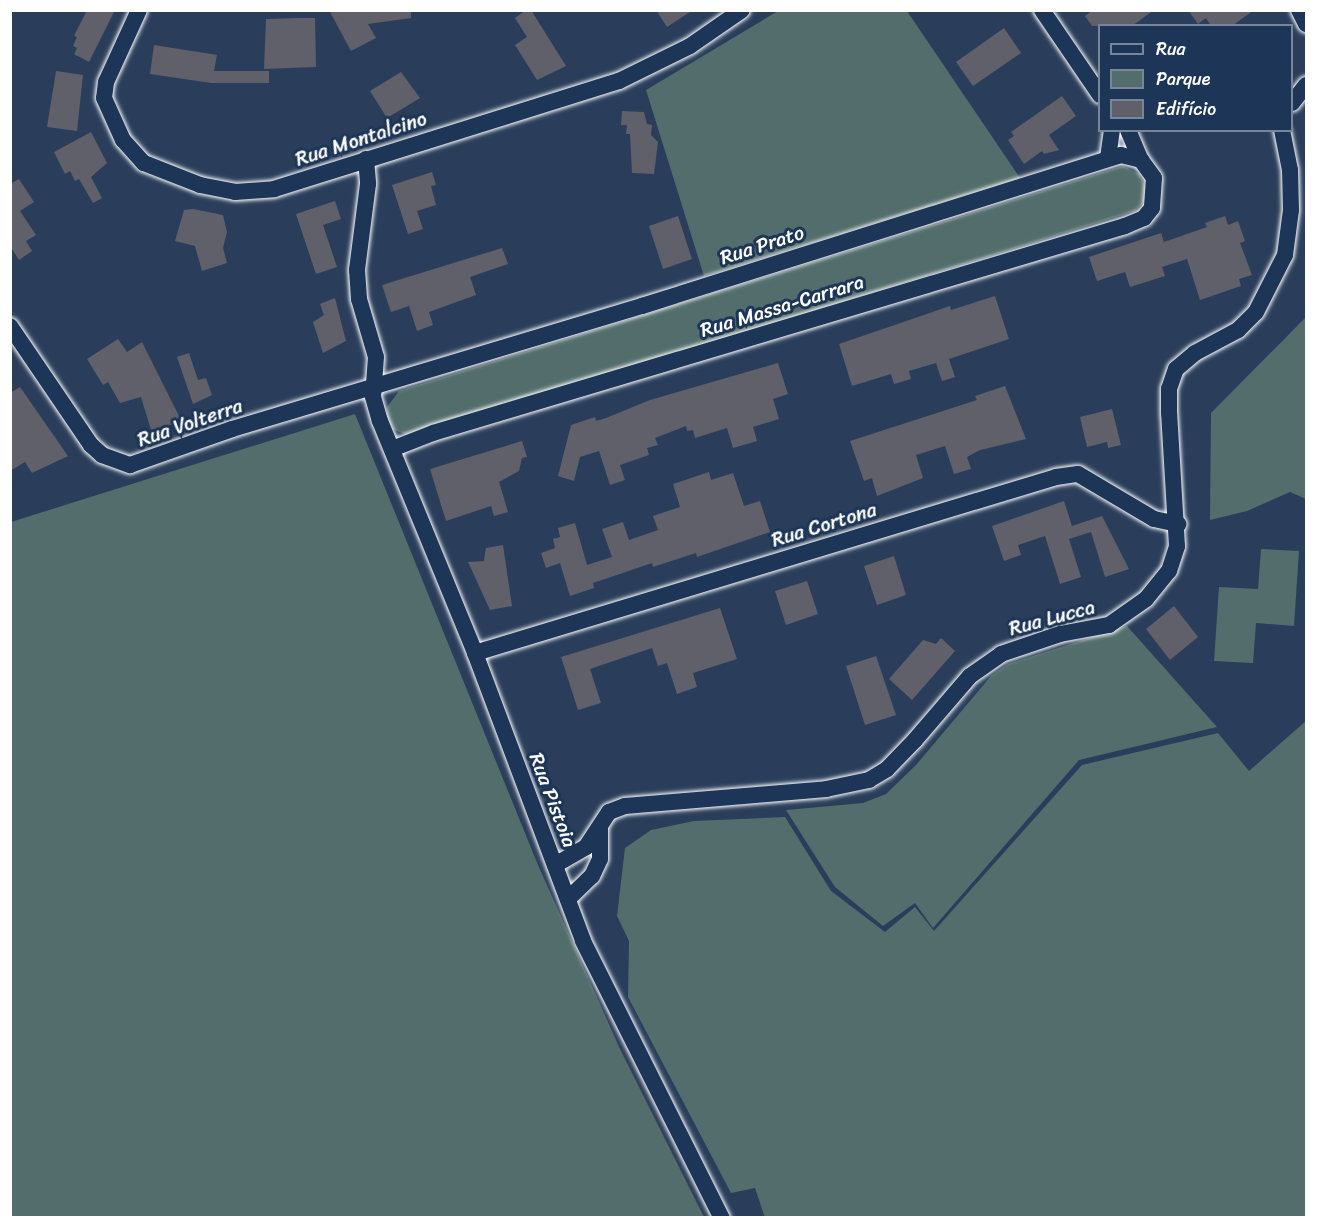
<!DOCTYPE html>
<html>
<head>
<meta charset="utf-8">
<style>
	body { margin:0 }
	#map { position:relative; width:1317px; height:1228px; overflow:hidden; background:#2a3e5b; font-family:Sriracha,sans-serif }
	div>[style] { position:absolute }
	[style*='--x'] { left:calc(var(--x)*1px); top:calc(var(--y)*1px); width:calc(var(--w)*1px); rotate:calc(var(--a)*1deg) }
	.green>* { inset:0; background:#526d6b }
	.building>* { inset:0; background:#5f6069 }
	.roads { filter:drop-shadow(0 0 2px #fff) drop-shadow(0 0 2px #fff) }
	.street>* { height:16px; margin:-8px; padding:0 8px; transform-origin:8px; border-radius:8px; background:#1d3557 }
	span { translate:-50% -50%; white-space:nowrap; text-align:center; line-height:1.15; -webkit-text-stroke:6px #1d3557; paint-order:stroke }
	.street-label { font-size:20px; color:#fff }
	.frame { position:absolute; inset:0; border:12px solid #fff; pointer-events:none }
	.legend { position:absolute; left:1098px; top:24px; width:195px; height:108px; box-sizing:border-box; background:#1d3557; border:2px solid #77869a; margin:0; padding:8px 10px; list-style:none; font-size:18px; color:#fff }
	.legend li { display:flex; align-items:center; gap:12px; height:30px }
	.legend b { width:30px; border:2px solid #77869a }
</style>
</head>
<body>
<div id="map">
	<div class="green">
		<div style="clip-path:polygon(778px 11px,907px 11px,1020px 178px,704px 276px,646px 90px)"></div>
		<div style="clip-path:polygon(1123px 166px,1139px 174px,1147px 190px,1146px 199px,1135px 211px,409px 436px,392px 429px,387px 420px,387px 407px,399px 391px)"></div>
		<div style="clip-path:polygon(1306px 317px,1306px 499px,1290px 492px,1247px 511px,1210px 520px,1211px 413px)"></div>
		<div style="clip-path:polygon(355px 414px,538px 865px,620px 1049px,704px 1217px,11px 1217px,11px 522px)"></div>
		<div style="clip-path:polygon(1261px 549px,1299px 551px,1294px 626px,1256px 623px,1253px 663px,1214px 661px,1219px 587px,1258px 589px)"></div>
		<div style="clip-path:polygon(1127px 626px,1217px 727px,1079px 760px,933px 928px,915px 903px,883px 926px,835px 887px,786px 810px,863px 803px,886px 794px,916px 765px,991px 676px,1008px 664px)"></div>
		<div style="clip-path:polygon(1306px 721px,1306px 1217px,765px 1218px,755px 1188px,731px 1193px,628px 997px,629px 941px,617px 916px,625px 848px,651px 830px,694px 821px,785px 817px,831px 891px,885px 932px,915px 907px,934px 931px,1082px 765px,1218px 733px,1249px 771px)"></div>
	</div>
	<div class="building">
		<div style="clip-path:polygon(87px 10px,115px 10px,89px 62px,74px 54px,77px 48px,73px 46px,77px 37px,74px 36px)"></div>
		<div style="clip-path:polygon(329px 10px,411px 10px,411px 18px,368px 24px,376px 38px,351px 51px)"></div>
		<div style="clip-path:polygon(526px 10px,531px 10px,566px 66px,537px 80px,515px 45px,527px 37px,515px 18px)"></div>
		<div style="clip-path:polygon(656px 10px,693px 10px,667px 27px)"></div>
		<div style="clip-path:polygon(1093px 10px,1154px 10px,1132px 26px,1092px 26px,1085px 16px)"></div>
		<div style="clip-path:polygon(1188px 10px,1254px 10px,1232px 26px,1211px 26px,1206px 18px,1198px 24px)"></div>
		<div style="clip-path:polygon(298px 18px,315px 18px,316px 67px,264px 69px,266px 19px)"></div>
		<div style="clip-path:polygon(1004px 28px,1021px 53px,973px 86px,956px 62px)"></div>
		<div style="clip-path:polygon(154px 45px,217px 55px,214px 71px,269px 71px,269px 83px,211px 83px,150px 74px)"></div>
		<div style="clip-path:polygon(56px 71px,83px 75px,77px 131px,47px 127px)"></div>
		<div style="clip-path:polygon(401px 72px,420px 98px,387px 118px,370px 91px)"></div>
		<div style="clip-path:polygon(1062px 96px,1076px 116px,1049px 135px,1059px 150px,1044px 154px,1042px 151px,1024px 164px,1008px 140px,1014px 136px,1011px 132px)"></div>
		<div style="clip-path:polygon(622px 111px,644px 112px,647px 124px,652px 125px,651px 135px,658px 142px,654px 174px,632px 173px,630px 134px,626px 134px,627px 125px,621px 125px)"></div>
		<div style="clip-path:polygon(91px 132px,107px 163px,91px 177px,102px 198px,93px 203px,79px 179px,75px 181px,70px 171px,65px 174px,54px 152px)"></div>
		<div style="clip-path:polygon(432px 172px,436px 185px,431px 186px,436px 205px,417px 211px,423px 229px,408px 234px,392px 185px)"></div>
		<div style="clip-path:polygon(19px 179px,34px 202px,20px 211px,36px 235px,26px 241px,32px 251px,19px 260px,10px 246px,10px 184px)"></div>
		<div style="clip-path:polygon(335px 201px,341px 219px,323px 225px,337px 267px,316px 274px,296px 214px)"></div>
		<div style="clip-path:polygon(193px 209px,223px 215px,227px 232px,223px 248px,227px 263px,202px 271px,195px 246px,175px 241px,184px 210px)"></div>
		<div style="clip-path:polygon(678px 216px,692px 259px,663px 269px,649px 226px)"></div>
		<div style="clip-path:polygon(1225px 216px,1228px 225px,1238px 221px,1245px 241px,1240px 243px,1252px 275px,1239px 279px,1241px 286px,1200px 300px,1187px 259px,1162px 267px,1165px 276px,1130px 287px,1125px 272px,1097px 281px,1089px 257px,1161px 233px,1164px 242px,1207px 227px,1205px 223px)"></div>
		<div style="clip-path:polygon(502px 248px,508px 264px,470px 277px,476px 295px,429px 312px,433px 325px,417px 331px,409px 306px,391px 312px,382px 285px)"></div>
		<div style="clip-path:polygon(995px 296px,1009px 339px,949px 359px,955px 377px,942px 381px,936px 363px,909px 371px,911px 379px,894px 384px,891px 374px,852px 386px,839px 344px,950px 306px,951px 310px)"></div>
		<div style="clip-path:polygon(335px 298px,346px 341px,323px 353px,313px 322px,324px 315px,320px 304px)"></div>
		<div style="clip-path:polygon(118px 339px,127px 352px,142px 342px,182px 422px,151px 430px,141px 397px,120px 403px,108px 382px,103px 385px,87px 359px)"></div>
		<div style="clip-path:polygon(189px 353px,198px 380px,206px 378px,212px 395px,193px 404px,177px 357px)"></div>
		<div style="clip-path:polygon(778px 363px,788px 394px,773px 399px,779px 419px,753px 427px,757px 441px,733px 448px,727px 428px,695px 438px,693px 430px,687px 431px,686px 426px,655px 438px,658px 445px,647px 448px,649px 455px,620px 465px,625px 480px,610px 485px,599px 451px,580px 457px,574px 481px,558px 476px,571px 425px,595px 417px,596px 421px,606px 418px,650px 400px)"></div>
		<div style="clip-path:polygon(1005px 386px,1026px 439px,980px 450px,967px 457px,971px 469px,954px 474px,945px 446px,916px 455px,923px 478px,877px 496px,872px 478px,864px 481px,850px 441px,977px 400px,975px 396px)"></div>
		<div style="clip-path:polygon(20px 387px,68px 456px,32px 473px,25px 462px,10px 471px,10px 393px)"></div>
		<div style="clip-path:polygon(1112px 409px,1121px 445px,1108px 448px,1107px 442px,1087px 447px,1080px 417px)"></div>
		<div style="clip-path:polygon(522px 441px,527px 457px,522px 458px,519px 471px,499px 482px,508px 512px,494px 516px,491px 506px,446px 521px,430px 469px)"></div>
		<div style="clip-path:polygon(709px 472px,711px 480px,733px 473px,744px 506px,760px 501px,770px 532px,697px 557px,696px 553px,653px 567px,652px 563px,593px 583px,594px 588px,570px 596px,560px 563px,546px 568px,541px 553px,555px 548px,553px 539px,560px 537px,558px 528px,575px 523px,587px 565px,612px 557px,602px 529px,623px 522px,629px 540px,658px 530px,653px 516px,680px 507px,673px 484px)"></div>
		<div style="clip-path:polygon(1064px 501px,1072px 526px,1102px 516px,1129px 569px,1105px 577px,1091px 532px,1069px 539px,1081px 577px,1060px 584px,1045px 536px,1018px 545px,1021px 555px,1004px 561px,992px 526px)"></div>
		<div style="clip-path:polygon(503px 545px,512px 606px,490px 610px,468px 562px,484px 561px,486px 548px)"></div>
		<div style="clip-path:polygon(894px 556px,906px 595px,877px 605px,864px 566px)"></div>
		<div style="clip-path:polygon(807px 581px,818px 614px,786px 625px,775px 591px)"></div>
		<div style="clip-path:polygon(1174px 606px,1198px 637px,1170px 660px,1146px 629px)"></div>
		<div style="clip-path:polygon(720px 608px,737px 659px,693px 673px,697px 687px,677px 694px,667px 663px,658px 666px,652px 648px,590px 669px,601px 703px,578px 710px,561px 657px)"></div>
		<div style="clip-path:polygon(941px 638px,955px 651px,912px 700px,889px 679px,923px 640px,936px 644px)"></div>
		<div style="clip-path:polygon(876px 656px,896px 715px,865px 725px,846px 666px)"></div>
	</div>
	<div class="roads">
		<div class="street">
			<div style="--x:139;--y:10;--w:79;--a:114.6"></div>
			<div style="--x:106;--y:82;--w:16;--a:97"></div>
			<div style="--x:104;--y:98;--w:46;--a:65.7"></div>
			<div style="--x:123;--y:140;--w:31;--a:48"></div>
			<div style="--x:144;--y:163;--w:60;--a:21.4"></div>
			<div style="--x:200;--y:185;--w:36;--a:11"></div>
			<div style="--x:235;--y:192;--w:39;--a:-4"></div>
			<div style="--x:274;--y:189;--w:362;--a:-17.4"></div>
			<div style="--x:619;--y:81;--w:79;--a:-26.2"></div>
			<div style="--x:690;--y:46;--w:63;--a:-34.7"></div>
			<div style="--x:1042;--y:10;--w:103;--a:55.7"></div>
			<div style="--x:1299;--y:10;--w:16;--a:63"></div>
			<div style="--x:1292;--y:103;--w:23;--a:-52"></div>
			<div style="--x:1128;--y:130;--w:33;--a:67"></div>
			<div style="--x:1108;--y:158;--w:28;--a:-82"></div>
			<div style="--x:366;--y:159;--w:25;--a:85"></div>
			<div style="--x:368;--y:184;--w:87;--a:97.3"></div>
			<div style="--x:357;--y:270;--w:29;--a:86"></div>
			<div style="--x:359;--y:299;--w:60;--a:73.7"></div>
			<div style="--x:376;--y:357;--w:40;--a:94.3"></div>
			<div style="--x:373;--y:397;--w:25;--a:74"></div>
			<div style="--x:380;--y:421;--w:251;--a:67.7"></div>
			<div style="--x:475;--y:653;--w:308;--a:69.4"></div>
			<div style="--x:583;--y:941;--w:310;--a:63.4"></div>
			<div style="--x:10;--y:326;--w:144;--a:55.8"></div>
			<div style="--x:91;--y:445;--w:15;--a:42"></div>
			<div style="--x:102;--y:455;--w:30;--a:20"></div>
			<div style="--x:130;--y:465;--w:108;--a:-19.4"></div>
			<div style="--x:232;--y:429;--w:428;--a:-16.7"></div>
			<div style="--x:642;--y:306;--w:502;--a:-17.5"></div>
			<div style="--x:1121;--y:155;--w:21;--a:14"></div>
			<div style="--x:1141;--y:160;--w:22;--a:54"></div>
			<div style="--x:1154;--y:178;--w:30;--a:94"></div>
			<div style="--x:1152;--y:208;--w:13;--a:129"></div>
			<div style="--x:1144;--y:218;--w:21;--a:157"></div>
			<div style="--x:1125;--y:226;--w:722;--a:163.35"></div>
			<div style="--x:433;--y:433;--w:44;--a:158.7"></div>
			<div style="--x:475;--y:653;--w:607;--a:-16.85"></div>
			<div style="--x:1056;--y:477;--w:22;--a:-8"></div>
			<div style="--x:1078;--y:474;--w:88;--a:30.6"></div>
			<div style="--x:1154;--y:519;--w:25;--a:12"></div>
			<div style="--x:555;--y:865;--w:36;--a:-30"></div>
			<div style="--x:586;--y:847;--w:42;--a:-56.7"></div>
			<div style="--x:609;--y:812;--w:17;--a:-21"></div>
			<div style="--x:625;--y:806;--w:202;--a:-4.8"></div>
			<div style="--x:826;--y:789;--w:44;--a:-11.8"></div>
			<div style="--x:869;--y:780;--w:21;--a:-31"></div>
			<div style="--x:887;--y:769;--w:40;--a:-46"></div>
			<div style="--x:915;--y:740;--w:84;--a:-49.3"></div>
			<div style="--x:970;--y:676;--w:38;--a:-35"></div>
			<div style="--x:1001;--y:654;--w:62;--a:-18.7"></div>
			<div style="--x:1060;--y:634;--w:50;--a:-10.4"></div>
			<div style="--x:1109;--y:625;--w:45;--a:-35.1"></div>
			<div style="--x:1146;--y:599;--w:36;--a:-51"></div>
			<div style="--x:1169;--y:571;--w:26;--a:-72"></div>
			<div style="--x:1177;--y:546;--w:133;--a:-93.4"></div>
			<div style="--x:1169;--y:413;--w:24;--a:-90"></div>
			<div style="--x:1169;--y:389;--w:21;--a:-71"></div>
			<div style="--x:1176;--y:369;--w:25;--a:-40"></div>
			<div style="--x:1195;--y:353;--w:49;--a:-28.1"></div>
			<div style="--x:1238;--y:330;--w:25;--a:-45"></div>
			<div style="--x:1256;--y:312;--w:64;--a:-63"></div>
			<div style="--x:1285;--y:255;--w:45;--a:-82.4"></div>
			<div style="--x:1291;--y:210;--w:40;--a:-91.4"></div>
			<div style="--x:1290;--y:170;--w:41;--a:-101.3"></div>
			<div style="--x:568;--y:899;--w:33;--a:-44"></div>
			<div style="--x:592;--y:876;--w:19;--a:-65"></div>
			<div style="--x:600;--y:859;--w:31;--a:-90"></div>
		</div>
	</div>
	<div class="street-label">
		<span style="left:361px;top:139px;rotate:-18deg">Rua Montalcino</span>
		<span style="left:762px;top:245px;rotate:-18deg">Rua Prato</span>
		<span style="left:782px;top:306px;rotate:-17deg">Rua Massa-Carrara</span>
		<span style="left:190px;top:423px;rotate:-19deg">Rua Volterra</span>
		<span style="left:824px;top:525px;rotate:-17deg">Rua Cortona</span>
		<span style="left:1052px;top:618px;rotate:-15deg">Rua Lucca</span>
		<span style="left:553px;top:800px;rotate:69deg">Rua Pistoia</span>
	</div>
	<div class="frame"></div>
	<ul class="legend">
	<li><b style="height:8px;background:#1d3557"></b>Rua</li>
	<li><b style="height:16px;background:#526d6b"></b>Parque</li>
	<li><b style="height:16px;background:#5f6069"></b>Edifício</li>
	</ul>
</div>
</body>
</html>
